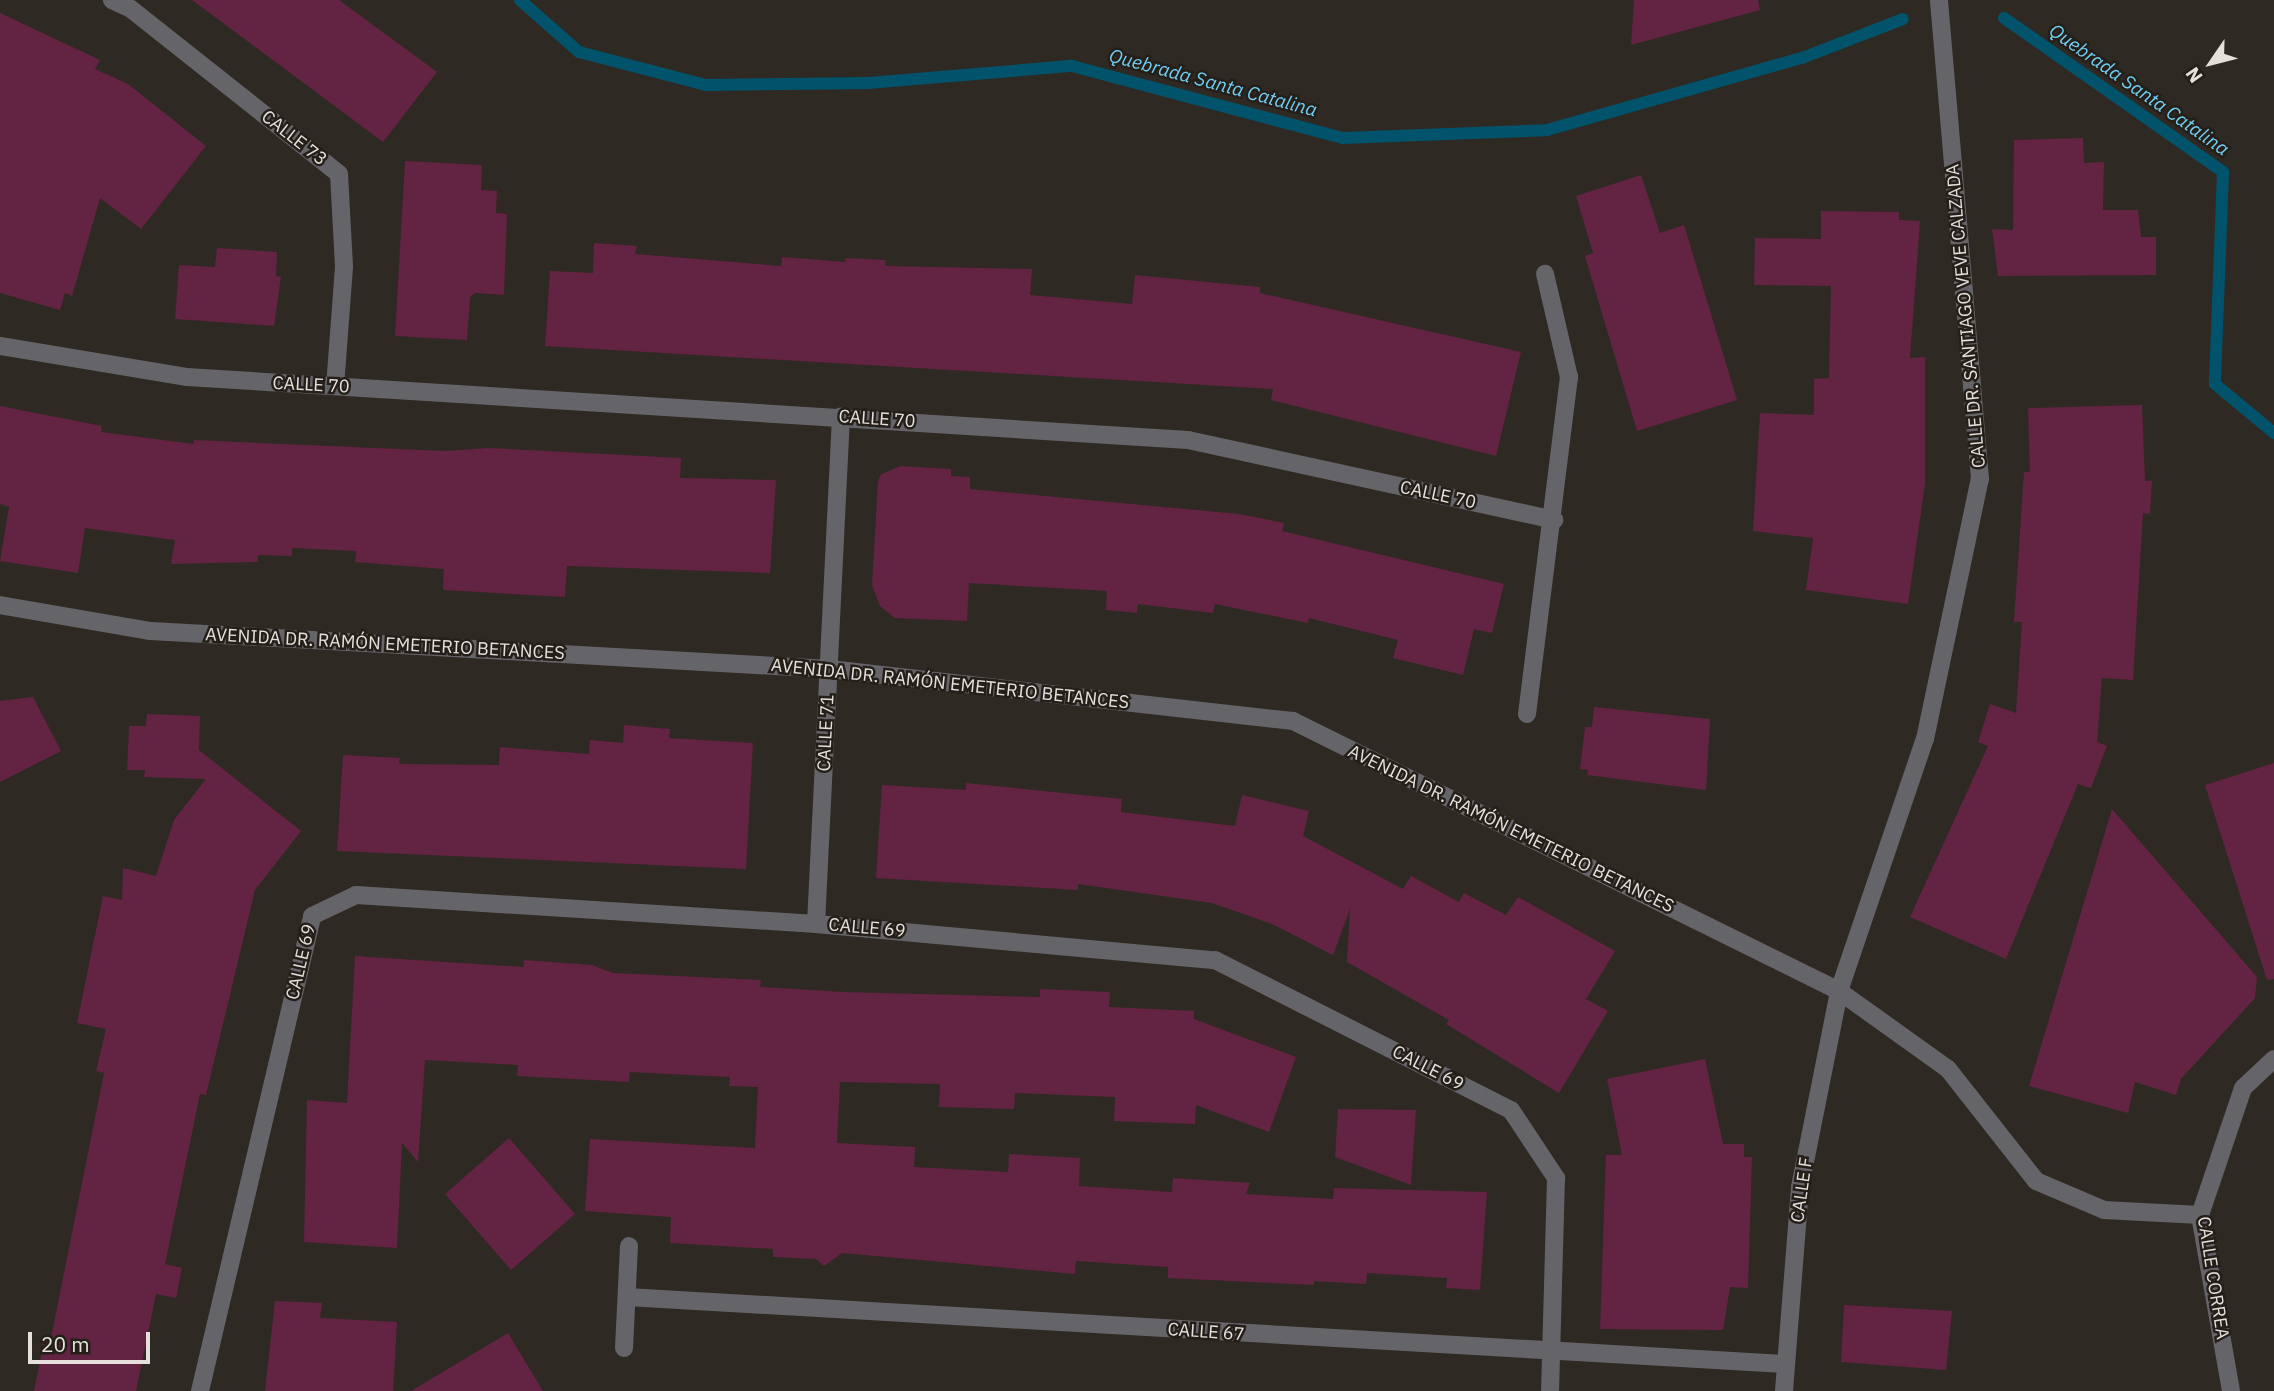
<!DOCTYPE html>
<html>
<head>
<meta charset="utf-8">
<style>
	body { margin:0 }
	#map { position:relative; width:2274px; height:1391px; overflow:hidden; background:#2f2923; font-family:"IBM Plex Sans",sans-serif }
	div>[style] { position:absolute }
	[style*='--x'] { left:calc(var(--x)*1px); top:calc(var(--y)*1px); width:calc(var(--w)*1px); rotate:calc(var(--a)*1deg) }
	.stream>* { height:12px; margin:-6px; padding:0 6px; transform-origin:6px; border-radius:6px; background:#00536b }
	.building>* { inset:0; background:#632342 }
	.minor>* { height:18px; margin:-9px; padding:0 9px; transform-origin:9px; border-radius:9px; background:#656468 }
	span { translate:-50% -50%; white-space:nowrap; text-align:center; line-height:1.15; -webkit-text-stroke:5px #251f19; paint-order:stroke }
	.street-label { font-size:18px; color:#e5e0dc }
	.water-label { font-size:19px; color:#71cff4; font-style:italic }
	.north { position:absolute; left:2176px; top:28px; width:70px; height:70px; -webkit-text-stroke:5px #251f19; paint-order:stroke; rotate:235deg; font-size:19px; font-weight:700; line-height:28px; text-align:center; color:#e5e0dc }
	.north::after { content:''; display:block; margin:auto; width:24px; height:32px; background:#e5e0dc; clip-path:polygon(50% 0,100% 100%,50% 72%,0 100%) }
	.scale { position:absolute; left:28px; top:1332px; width:122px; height:32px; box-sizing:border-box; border:4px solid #e5e0dc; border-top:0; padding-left:9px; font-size:21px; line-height:24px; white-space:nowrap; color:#e5e0dc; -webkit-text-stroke:5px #251f19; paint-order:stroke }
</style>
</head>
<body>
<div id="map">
	<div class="stream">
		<div style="--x:520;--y:0;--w:79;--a:41.4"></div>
		<div style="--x:579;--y:52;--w:131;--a:14.6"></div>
		<div style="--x:706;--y:85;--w:162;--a:-0.7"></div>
		<div style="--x:868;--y:83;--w:205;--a:-4.8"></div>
		<div style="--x:1072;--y:66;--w:280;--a:14.9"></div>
		<div style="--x:1343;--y:138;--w:204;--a:-2.2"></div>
		<div style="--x:1547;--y:130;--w:265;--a:-15.8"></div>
		<div style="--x:1802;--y:58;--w:108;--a:-21.1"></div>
		<div style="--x:2004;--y:18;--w:268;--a:35.1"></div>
		<div style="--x:2223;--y:172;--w:212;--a:92.2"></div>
		<div style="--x:2215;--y:384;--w:77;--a:39.7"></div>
	</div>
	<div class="building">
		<div style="clip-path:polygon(192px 0,339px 0,437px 72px,383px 142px)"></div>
		<div style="clip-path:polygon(1634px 0,1758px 0,1760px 10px,1631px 45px)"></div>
		<div style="clip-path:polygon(0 13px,100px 60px,95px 69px,128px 84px,206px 146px,141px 229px,100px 198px,72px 296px,65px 293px,60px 310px,0 293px)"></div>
		<div style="clip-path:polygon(2083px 138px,2084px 163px,2104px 162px,2103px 210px,2138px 210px,2141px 237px,2156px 237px,2156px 275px,1998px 276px,1992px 229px,2013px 230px,2014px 140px)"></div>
		<div style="clip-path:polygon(405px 161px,482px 165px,481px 190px,497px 191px,496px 213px,507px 214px,504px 295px,475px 293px,470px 297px,467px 340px,395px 336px)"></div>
		<div style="clip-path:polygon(1641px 175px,1660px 233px,1684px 225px,1737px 400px,1637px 431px,1585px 256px,1593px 253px,1576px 196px)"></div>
		<div style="clip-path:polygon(1821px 211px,1899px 212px,1899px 220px,1920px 221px,1910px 358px,1925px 357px,1925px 484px,1908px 604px,1806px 590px,1813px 538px,1753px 531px,1760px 413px,1814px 415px,1814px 379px,1829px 378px,1831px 286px,1754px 285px,1755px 238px,1821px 239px)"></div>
		<div style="clip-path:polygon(594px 243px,637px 246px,635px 254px,781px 266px,782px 257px,846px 262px,845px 258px,886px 260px,885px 266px,1032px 269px,1030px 295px,1132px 304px,1135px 275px,1260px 287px,1260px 293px,1521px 352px,1496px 456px,1271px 400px,1273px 389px,545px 346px,550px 271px,593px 273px)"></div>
		<div style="clip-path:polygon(217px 248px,277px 252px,276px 276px,281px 277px,274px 326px,175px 319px,179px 265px,215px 267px)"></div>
		<div style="clip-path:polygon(2142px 405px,2145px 481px,2152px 481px,2150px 514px,2143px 513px,2133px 680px,2102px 678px,2097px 742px,2107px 746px,2091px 788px,2078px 784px,2006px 959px,1910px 917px,1988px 746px,1978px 742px,1990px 704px,2016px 713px,2022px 622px,2014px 622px,2024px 472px,2030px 472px,2028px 408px)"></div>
		<div style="clip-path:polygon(0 406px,102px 426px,101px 432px,194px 444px,194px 440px,445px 451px,489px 448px,681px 458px,680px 478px,776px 480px,770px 573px,567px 566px,565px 597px,443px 590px,444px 569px,355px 562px,356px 551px,292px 548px,292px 556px,258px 555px,258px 562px,171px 564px,175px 540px,85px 528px,78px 573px,0 561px,9px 507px,0 504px)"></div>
		<div style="clip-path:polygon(901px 466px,951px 469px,951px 476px,970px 477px,970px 489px,1239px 514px,1284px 523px,1282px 531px,1504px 584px,1492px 633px,1474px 629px,1463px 675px,1393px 658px,1398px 640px,1309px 618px,1308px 623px,1215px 604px,1213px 613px,1138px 604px,1137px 613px,1106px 610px,1107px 591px,969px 583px,967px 621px,895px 618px,880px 606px,872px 585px,878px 482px,881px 474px)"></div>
		<div style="clip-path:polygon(33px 697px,61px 751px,0 782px,0 701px)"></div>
		<div style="clip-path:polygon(1594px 707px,1710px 719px,1706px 790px,1587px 775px,1588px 770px,1580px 769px,1585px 727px,1592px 727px)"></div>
		<div style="clip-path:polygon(147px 714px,200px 716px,199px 750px,301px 831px,255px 890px,206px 1095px,200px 1094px,165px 1264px,182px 1268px,176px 1298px,156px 1294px,136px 1391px,34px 1391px,45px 1337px,51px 1338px,104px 1073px,96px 1071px,106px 1029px,77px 1023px,103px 896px,122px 900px,123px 868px,156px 876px,174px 820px,206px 779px,144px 777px,145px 770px,127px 770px,129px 726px,146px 726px)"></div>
		<div style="clip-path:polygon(624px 725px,670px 729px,669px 738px,753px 743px,746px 869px,337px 851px,343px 755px,400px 758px,399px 764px,499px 765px,500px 747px,589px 754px,590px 740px,623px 743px)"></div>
		<div style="clip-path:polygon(2274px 763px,2274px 979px,2267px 980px,2205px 785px)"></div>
		<div style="clip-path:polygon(966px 783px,1122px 799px,1121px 812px,1235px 826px,1242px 795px,1309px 811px,1303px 836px,1403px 889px,1411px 876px,1459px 902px,1464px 893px,1506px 915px,1518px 897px,1615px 951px,1586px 999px,1608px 1011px,1559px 1093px,1446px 1024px,1449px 1020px,1347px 962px,1350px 909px,1333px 955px,1272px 924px,1212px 903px,1078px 884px,1078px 890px,876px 878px,882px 785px,966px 790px)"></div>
		<div style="clip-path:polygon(2112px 809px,2257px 977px,2255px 998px,2181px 1079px,2176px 1095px,2135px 1082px,2128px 1113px,2029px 1086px)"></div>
		<div style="clip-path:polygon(355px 956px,523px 967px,524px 960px,592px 965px,613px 973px,761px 980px,760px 987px,843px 992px,1040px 997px,1040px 989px,1110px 992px,1109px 1007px,1194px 1011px,1194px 1019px,1296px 1057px,1269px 1132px,1196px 1105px,1195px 1124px,1114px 1121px,1115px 1097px,1015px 1093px,1014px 1109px,939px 1107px,940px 1084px,840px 1082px,837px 1143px,915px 1147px,914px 1167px,1008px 1172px,1009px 1154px,1080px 1158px,1079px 1186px,1172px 1192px,1173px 1178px,1250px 1183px,1246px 1194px,1333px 1199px,1334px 1188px,1487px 1192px,1480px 1290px,1446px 1288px,1447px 1278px,1367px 1273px,1366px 1284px,1314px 1281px,1314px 1285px,1168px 1278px,1168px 1267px,1076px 1261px,1075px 1274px,842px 1253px,824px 1266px,816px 1259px,773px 1257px,773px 1249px,670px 1243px,671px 1217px,585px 1211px,590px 1139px,755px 1148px,758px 1087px,729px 1086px,730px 1077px,630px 1072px,629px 1082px,517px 1076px,518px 1065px,425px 1060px,418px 1162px,402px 1143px,397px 1248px,304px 1242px,307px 1100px,347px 1103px)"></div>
		<div style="clip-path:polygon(1705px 1059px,1723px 1144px,1744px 1144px,1744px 1157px,1752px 1157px,1748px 1288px,1730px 1287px,1723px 1330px,1600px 1329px,1606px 1155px,1622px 1155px,1607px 1079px)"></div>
		<div style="clip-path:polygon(1338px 1109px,1416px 1110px,1411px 1185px,1335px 1157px)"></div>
		<div style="clip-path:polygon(509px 1138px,575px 1214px,511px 1270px,445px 1194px)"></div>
		<div style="clip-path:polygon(275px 1301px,322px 1303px,320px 1318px,397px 1322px,393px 1391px,265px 1391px)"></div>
		<div style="clip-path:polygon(1844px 1305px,1952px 1311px,1946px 1370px,1841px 1362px)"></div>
		<div style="clip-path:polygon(508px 1333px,543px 1391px,411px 1391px)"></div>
	</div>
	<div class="minor">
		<div style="--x:112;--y:0;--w:21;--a:25"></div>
		<div style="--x:131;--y:9;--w:265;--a:38.4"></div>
		<div style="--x:339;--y:174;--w:93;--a:86.9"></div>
		<div style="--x:344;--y:267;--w:119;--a:94.3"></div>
		<div style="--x:0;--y:346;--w:190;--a:9.4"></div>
		<div style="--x:187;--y:377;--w:1003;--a:3.6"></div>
		<div style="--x:1188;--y:440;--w:375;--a:12.3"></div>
		<div style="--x:0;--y:605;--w:153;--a:9.8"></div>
		<div style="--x:151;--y:631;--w:679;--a:3.21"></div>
		<div style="--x:829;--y:669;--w:467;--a:6.4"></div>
		<div style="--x:1293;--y:721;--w:609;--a:26.31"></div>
		<div style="--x:1839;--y:991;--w:134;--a:35.6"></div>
		<div style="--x:1948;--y:1069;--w:142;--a:51.8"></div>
		<div style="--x:2036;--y:1181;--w:74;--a:23.1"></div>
		<div style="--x:2104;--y:1210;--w:96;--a:3"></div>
		<div style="--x:1527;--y:714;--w:340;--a:-82.9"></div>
		<div style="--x:1569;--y:377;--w:106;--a:-103.1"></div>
		<div style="--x:816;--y:924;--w:508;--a:-87.18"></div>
		<div style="--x:627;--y:1297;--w:1160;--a:3.31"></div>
		<div style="--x:624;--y:1348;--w:102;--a:-87.2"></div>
		<div style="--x:200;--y:1391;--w:488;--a:-76.7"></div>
		<div style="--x:312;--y:916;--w:49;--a:-25.5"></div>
		<div style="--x:356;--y:895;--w:461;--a:3.6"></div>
		<div style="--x:816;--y:924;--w:401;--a:5.2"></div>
		<div style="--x:1215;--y:960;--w:332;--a:26.9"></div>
		<div style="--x:1511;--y:1110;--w:82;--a:56.5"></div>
		<div style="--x:1556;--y:1178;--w:213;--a:91.6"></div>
		<div style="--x:1784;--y:1391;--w:205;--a:-85.5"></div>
		<div style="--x:1800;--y:1187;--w:200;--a:-78.7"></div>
		<div style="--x:1839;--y:991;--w:266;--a:-71.2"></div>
		<div style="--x:1925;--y:739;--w:266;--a:-78.1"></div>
		<div style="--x:1980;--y:479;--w:481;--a:-94.9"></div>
		<div style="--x:2231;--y:1391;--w:179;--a:-100"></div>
		<div style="--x:2200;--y:1215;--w:134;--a:-71.3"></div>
		<div style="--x:2243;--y:1088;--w:42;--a:-43.1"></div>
	</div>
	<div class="street-label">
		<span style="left:294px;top:138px;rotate:38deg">CALLE 73</span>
		<span style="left:1966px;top:316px;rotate:-95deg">CALLE DR. SANTIAGO VEVE CALZADA</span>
		<span style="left:311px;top:385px;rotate:3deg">CALLE 70</span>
		<span style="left:877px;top:419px;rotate:4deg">CALLE 70</span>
		<span style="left:1438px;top:495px;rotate:12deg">CALLE 70</span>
		<span style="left:385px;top:644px;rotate:3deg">AVENIDA DR. RAMÓN EMETERIO BETANCES</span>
		<span style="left:950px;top:684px;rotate:6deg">AVENIDA DR. RAMÓN EMETERIO BETANCES</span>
		<span style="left:826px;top:733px;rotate:-87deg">CALLE 71</span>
		<span style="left:1511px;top:829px;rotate:26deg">AVENIDA DR. RAMÓN EMETERIO BETANCES</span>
		<span style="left:867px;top:928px;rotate:5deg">CALLE 69</span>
		<span style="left:301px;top:962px;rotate:-77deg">CALLE 69</span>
		<span style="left:1428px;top:1068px;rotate:27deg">CALLE 69</span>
		<span style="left:1802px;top:1190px;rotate:-82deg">CALLE F</span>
		<span style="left:2213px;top:1278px;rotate:81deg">CALLE CORREA</span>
		<span style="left:1206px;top:1332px;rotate:4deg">CALLE 67</span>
	</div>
	<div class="water-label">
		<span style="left:1213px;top:83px;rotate:15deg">Quebrada Santa Catalina</span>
		<span style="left:2139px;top:90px;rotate:35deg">Quebrada Santa Catalina</span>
	</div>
	<div class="north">N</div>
	<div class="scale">20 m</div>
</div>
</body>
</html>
